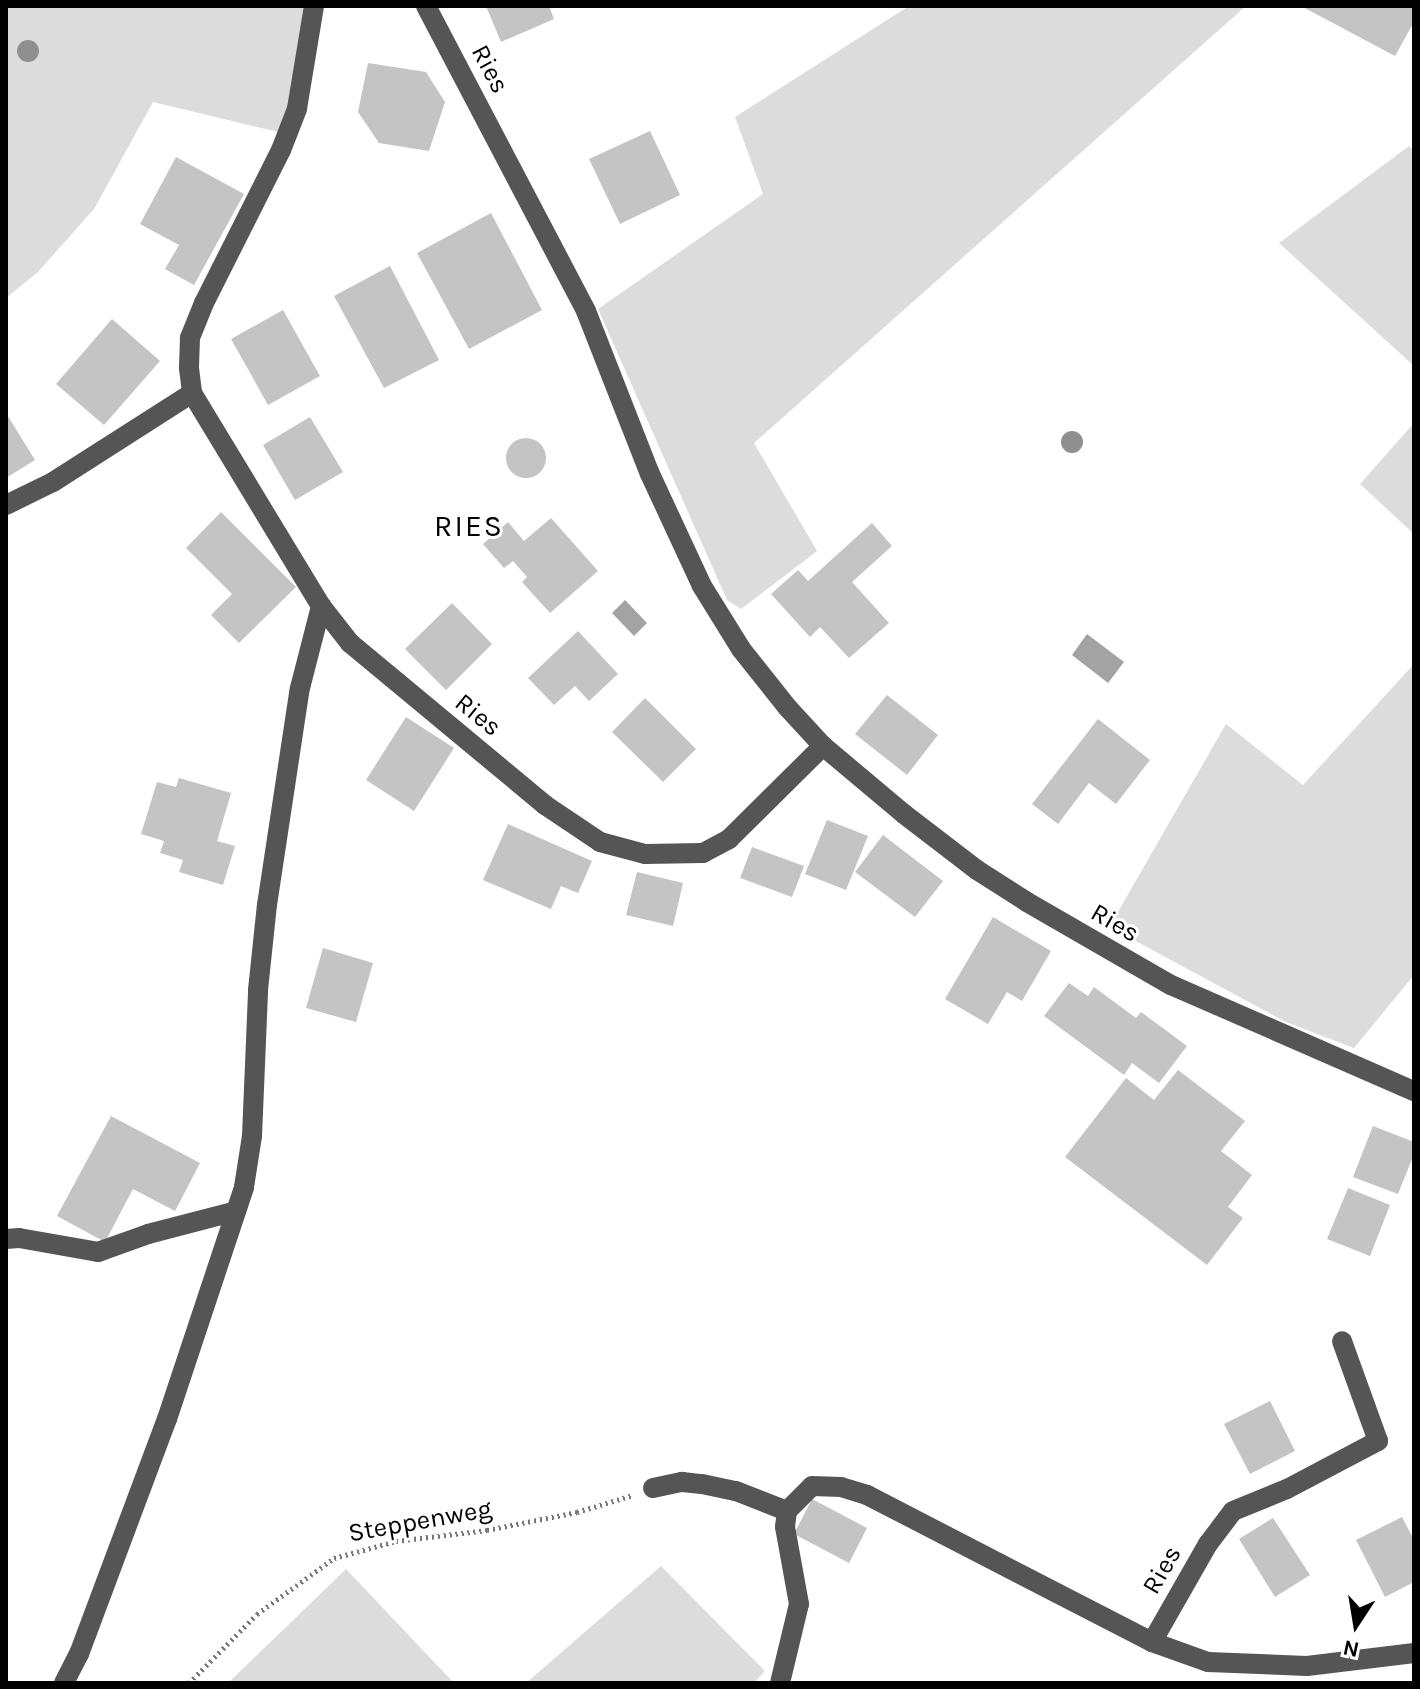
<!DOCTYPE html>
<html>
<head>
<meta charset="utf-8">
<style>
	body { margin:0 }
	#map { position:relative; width:1420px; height:1689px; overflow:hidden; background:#fff; font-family:Karla,sans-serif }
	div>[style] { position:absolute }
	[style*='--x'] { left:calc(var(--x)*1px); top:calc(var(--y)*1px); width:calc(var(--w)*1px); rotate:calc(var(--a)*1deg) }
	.green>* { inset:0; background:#dcdcdc }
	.water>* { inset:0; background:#a3a3a3 }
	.building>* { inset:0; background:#c4c4c4 }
	.round { border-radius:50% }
	.path>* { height:5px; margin-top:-2.5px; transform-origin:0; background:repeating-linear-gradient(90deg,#777 0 2px,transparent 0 6px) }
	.minor>* { height:20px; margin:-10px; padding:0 10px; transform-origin:10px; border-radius:10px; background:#555 }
	.trees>* { width:22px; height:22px; margin:-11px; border-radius:50%; background:#8f8f8f }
	span { translate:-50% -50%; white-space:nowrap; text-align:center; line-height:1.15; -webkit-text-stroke:6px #fff; paint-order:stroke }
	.street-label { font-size:26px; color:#000 }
	.quarter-label { font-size:30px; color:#000; letter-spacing:2px }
	.frame { position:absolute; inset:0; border:8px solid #000; pointer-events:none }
	.north { position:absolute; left:1316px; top:1585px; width:80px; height:80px; -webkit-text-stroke:6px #fff; paint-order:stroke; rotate:192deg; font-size:22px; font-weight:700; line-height:32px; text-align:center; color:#000 }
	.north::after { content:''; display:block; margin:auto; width:28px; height:36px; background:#000; clip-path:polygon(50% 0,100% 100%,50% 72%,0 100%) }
</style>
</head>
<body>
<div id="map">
	<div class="green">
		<div style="clip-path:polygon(6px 6px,314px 6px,291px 135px,153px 102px,94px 209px,38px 272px,6px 298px)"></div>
		<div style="clip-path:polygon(909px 6px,1246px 6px,754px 443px,817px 551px,741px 609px,727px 600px,598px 309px,763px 194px,735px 117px)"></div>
		<div style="clip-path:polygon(1409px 146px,1414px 152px,1414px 366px,1279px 243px)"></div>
		<div style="clip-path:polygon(1414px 423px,1414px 534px,1360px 484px)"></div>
		<div style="clip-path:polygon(1414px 664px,1414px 975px,1354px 1048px,1286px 1022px,1117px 931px,1115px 917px,1226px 724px,1303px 785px)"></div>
		<div style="clip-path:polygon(661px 1566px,765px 1671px,754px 1683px,526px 1683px)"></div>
		<div style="clip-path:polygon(346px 1569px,454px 1683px,228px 1683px)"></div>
	</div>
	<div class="water">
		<div style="clip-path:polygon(625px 600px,647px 623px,634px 636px,612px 613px)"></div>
		<div style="clip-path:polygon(1087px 634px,1124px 662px,1108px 683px,1072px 655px)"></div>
	</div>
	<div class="building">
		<div style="clip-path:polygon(486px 6px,549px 6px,554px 19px,501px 42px)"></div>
		<div style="clip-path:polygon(1301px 6px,1414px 6px,1414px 22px,1395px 56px)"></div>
		<div style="clip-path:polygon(368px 63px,426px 72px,445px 102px,429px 151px,379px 143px,358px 112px)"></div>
		<div style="clip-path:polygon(650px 131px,680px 195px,620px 224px,589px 159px)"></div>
		<div style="clip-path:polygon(176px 157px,244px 194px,194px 285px,165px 269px,179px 245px,140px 224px)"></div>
		<div style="clip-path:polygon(491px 213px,542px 310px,469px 349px,417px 253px)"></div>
		<div style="clip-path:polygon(390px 266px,439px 360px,384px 388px,334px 296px)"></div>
		<div style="clip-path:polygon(283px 310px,320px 376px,268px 405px,231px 339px)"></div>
		<div style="clip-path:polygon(112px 319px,160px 361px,104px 425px,56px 384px)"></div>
		<div style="clip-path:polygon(6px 413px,35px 460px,6px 478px)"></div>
		<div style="clip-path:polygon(310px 417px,343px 472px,295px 500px,263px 445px)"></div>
		<div class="round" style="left:506px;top:438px;width:40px;height:40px"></div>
		<div style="clip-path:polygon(221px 512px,296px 587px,239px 643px,211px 615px,232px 594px,186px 548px)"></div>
		<div style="clip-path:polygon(551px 518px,598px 571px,550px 613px,522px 582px,527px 577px,513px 561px,504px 568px,483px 544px,508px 522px,524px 541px)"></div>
		<div style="clip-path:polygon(872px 523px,892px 546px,852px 582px,889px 623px,849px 658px,820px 627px,810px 637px,771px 594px,798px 570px,808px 581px)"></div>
		<div style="clip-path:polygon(452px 603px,492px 644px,446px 690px,405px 649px)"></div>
		<div style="clip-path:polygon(578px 631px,618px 674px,589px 701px,575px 686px,554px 705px,528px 678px)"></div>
		<div style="clip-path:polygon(887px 695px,938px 735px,907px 775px,855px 734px)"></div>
		<div style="clip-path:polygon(645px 698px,696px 749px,663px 782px,612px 732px)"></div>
		<div style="clip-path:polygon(406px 717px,454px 748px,414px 811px,366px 780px)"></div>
		<div style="clip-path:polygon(1098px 719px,1150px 760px,1116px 804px,1089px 783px,1058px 824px,1032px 804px)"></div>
		<div style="clip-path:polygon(179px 778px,231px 793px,217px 841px,235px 846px,223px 885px,179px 872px,183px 860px,160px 853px,164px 841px,141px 834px,157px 782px,176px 787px)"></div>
		<div style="clip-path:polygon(827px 820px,868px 836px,846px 890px,805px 874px)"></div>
		<div style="clip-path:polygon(508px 824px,592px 861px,578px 893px,561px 886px,551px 909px,483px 880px)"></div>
		<div style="clip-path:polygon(883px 835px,943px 881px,915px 917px,855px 872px)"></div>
		<div style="clip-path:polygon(752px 847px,804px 866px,792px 897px,740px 878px)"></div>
		<div style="clip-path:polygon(637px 872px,683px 883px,673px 926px,626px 915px)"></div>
		<div style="clip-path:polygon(993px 917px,1051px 951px,1022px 1001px,1007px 992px,988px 1024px,945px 999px)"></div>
		<div style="clip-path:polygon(323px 948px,373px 963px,356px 1022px,306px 1008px)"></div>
		<div style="clip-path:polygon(1069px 983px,1088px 996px,1094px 987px,1136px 1018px,1141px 1012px,1187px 1046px,1159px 1083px,1132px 1063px,1124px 1075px,1044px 1016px)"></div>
		<div style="clip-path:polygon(1178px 1070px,1245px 1121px,1221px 1151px,1252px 1175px,1228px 1207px,1243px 1218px,1207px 1265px,1065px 1157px,1126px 1078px,1154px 1100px)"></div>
		<div style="clip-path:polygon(111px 1116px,200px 1163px,175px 1211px,133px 1189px,105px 1242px,57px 1216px)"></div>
		<div style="clip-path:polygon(1373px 1126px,1414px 1142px,1414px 1154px,1398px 1194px,1353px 1177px)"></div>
		<div style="clip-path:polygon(1348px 1188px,1390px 1205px,1370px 1256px,1327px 1239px)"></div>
		<div style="clip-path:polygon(1270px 1401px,1295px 1451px,1250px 1474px,1224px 1424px)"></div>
		<div style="clip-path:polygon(812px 1499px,867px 1528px,849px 1563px,794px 1534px)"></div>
		<div style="clip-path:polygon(1402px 1517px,1414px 1540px,1414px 1582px,1385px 1597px,1356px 1540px)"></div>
		<div style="clip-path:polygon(1273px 1518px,1310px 1575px,1275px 1597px,1239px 1539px)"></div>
	</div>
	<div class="path">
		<div style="--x:189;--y:1683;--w:97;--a:-45.4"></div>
		<div style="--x:257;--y:1614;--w:95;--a:-36"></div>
		<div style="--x:334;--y:1558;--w:64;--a:-15.3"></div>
		<div style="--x:396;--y:1541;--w:92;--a:-6.9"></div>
		<div style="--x:487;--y:1530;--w:92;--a:-11.3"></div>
		<div style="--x:577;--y:1512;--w:59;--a:-16.9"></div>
	</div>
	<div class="minor">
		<div style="--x:314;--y:6;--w:104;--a:99.4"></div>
		<div style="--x:297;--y:109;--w:44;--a:111.3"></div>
		<div style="--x:281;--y:150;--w:171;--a:116.7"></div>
		<div style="--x:204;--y:303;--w:38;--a:112"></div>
		<div style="--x:190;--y:338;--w:30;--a:92"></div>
		<div style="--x:189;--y:368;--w:25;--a:83"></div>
		<div style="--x:192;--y:393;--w:249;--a:58.8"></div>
		<div style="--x:321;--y:606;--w:47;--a:51.9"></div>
		<div style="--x:350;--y:643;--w:254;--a:39.7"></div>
		<div style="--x:545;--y:805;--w:66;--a:33.9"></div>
		<div style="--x:600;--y:842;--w:47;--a:14.9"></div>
		<div style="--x:645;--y:854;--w:58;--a:-1"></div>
		<div style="--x:703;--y:853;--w:30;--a:-28"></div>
		<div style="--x:729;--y:839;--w:132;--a:-44.7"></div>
		<div style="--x:426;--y:6;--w:344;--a:62.3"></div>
		<div style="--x:586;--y:311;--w:175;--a:68.6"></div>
		<div style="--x:650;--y:474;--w:123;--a:65.1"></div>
		<div style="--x:702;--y:586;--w:74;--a:58.2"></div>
		<div style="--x:741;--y:649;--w:75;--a:51.5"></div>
		<div style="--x:788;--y:708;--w:52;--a:47.4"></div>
		<div style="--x:823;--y:746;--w:106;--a:40"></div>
		<div style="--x:904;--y:814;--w:92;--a:37.5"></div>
		<div style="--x:977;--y:870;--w:59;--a:32.6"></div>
		<div style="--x:1027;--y:902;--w:166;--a:30"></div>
		<div style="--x:1171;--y:985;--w:265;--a:23.6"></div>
		<div style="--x:6;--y:505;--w:52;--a:-26.1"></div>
		<div style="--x:53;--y:482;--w:165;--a:-32.6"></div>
		<div style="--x:6;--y:1239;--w:13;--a:-4"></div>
		<div style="--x:19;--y:1238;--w:80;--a:10"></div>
		<div style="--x:98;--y:1252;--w:53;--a:-19.8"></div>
		<div style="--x:148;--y:1234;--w:91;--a:-14.6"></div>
		<div style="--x:653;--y:1488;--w:30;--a:-12"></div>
		<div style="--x:682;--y:1482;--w:20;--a:6"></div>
		<div style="--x:702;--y:1484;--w:35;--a:12"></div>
		<div style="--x:736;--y:1491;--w:55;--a:21.4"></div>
		<div style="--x:1152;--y:1642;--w:59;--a:19.7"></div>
		<div style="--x:1208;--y:1662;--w:99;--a:2.3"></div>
		<div style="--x:1307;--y:1666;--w:108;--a:-6.9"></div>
		<div style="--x:64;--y:1683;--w:33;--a:-63"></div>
		<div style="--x:79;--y:1654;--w:251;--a:-69.5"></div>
		<div style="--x:167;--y:1419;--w:244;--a:-71.6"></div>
		<div style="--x:244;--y:1187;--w:52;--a:-81.1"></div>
		<div style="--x:252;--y:1136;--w:146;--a:-87.6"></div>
		<div style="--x:258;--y:990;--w:85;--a:-84"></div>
		<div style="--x:267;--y:905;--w:219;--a:-81.4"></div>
		<div style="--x:300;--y:688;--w:85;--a:-75.6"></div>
		<div style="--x:780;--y:1683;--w:81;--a:-76.5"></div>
		<div style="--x:799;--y:1604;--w:78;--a:-100.3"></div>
		<div style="--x:785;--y:1527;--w:16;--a:-83"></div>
		<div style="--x:787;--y:1511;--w:35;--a:-45"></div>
		<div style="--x:812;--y:1486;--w:29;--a:2"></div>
		<div style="--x:841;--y:1487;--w:27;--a:17"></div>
		<div style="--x:867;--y:1495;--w:321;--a:27.3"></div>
		<div style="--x:1152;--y:1642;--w:113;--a:-60.3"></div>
		<div style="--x:1208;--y:1544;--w:41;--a:-52.9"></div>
		<div style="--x:1233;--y:1511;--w:58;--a:-22.2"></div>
		<div style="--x:1287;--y:1489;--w:103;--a:-27.8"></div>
		<div style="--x:1378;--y:1441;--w:106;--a:-109.8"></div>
	</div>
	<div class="trees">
		<div style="left:28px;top:51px"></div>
		<div style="left:1072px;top:442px"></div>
	</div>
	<div class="street-label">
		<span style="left:490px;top:69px;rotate:62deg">Ries</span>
		<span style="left:478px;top:715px;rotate:39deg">Ries</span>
		<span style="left:1115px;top:923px;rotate:30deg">Ries</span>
		<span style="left:420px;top:1521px;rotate:-10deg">Steppenweg</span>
		<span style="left:1162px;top:1570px;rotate:-60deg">Ries</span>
	</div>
	<div class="quarter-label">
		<span style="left:469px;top:526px">RIES</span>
	</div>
	<div class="frame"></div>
	<div class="north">N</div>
</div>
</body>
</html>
